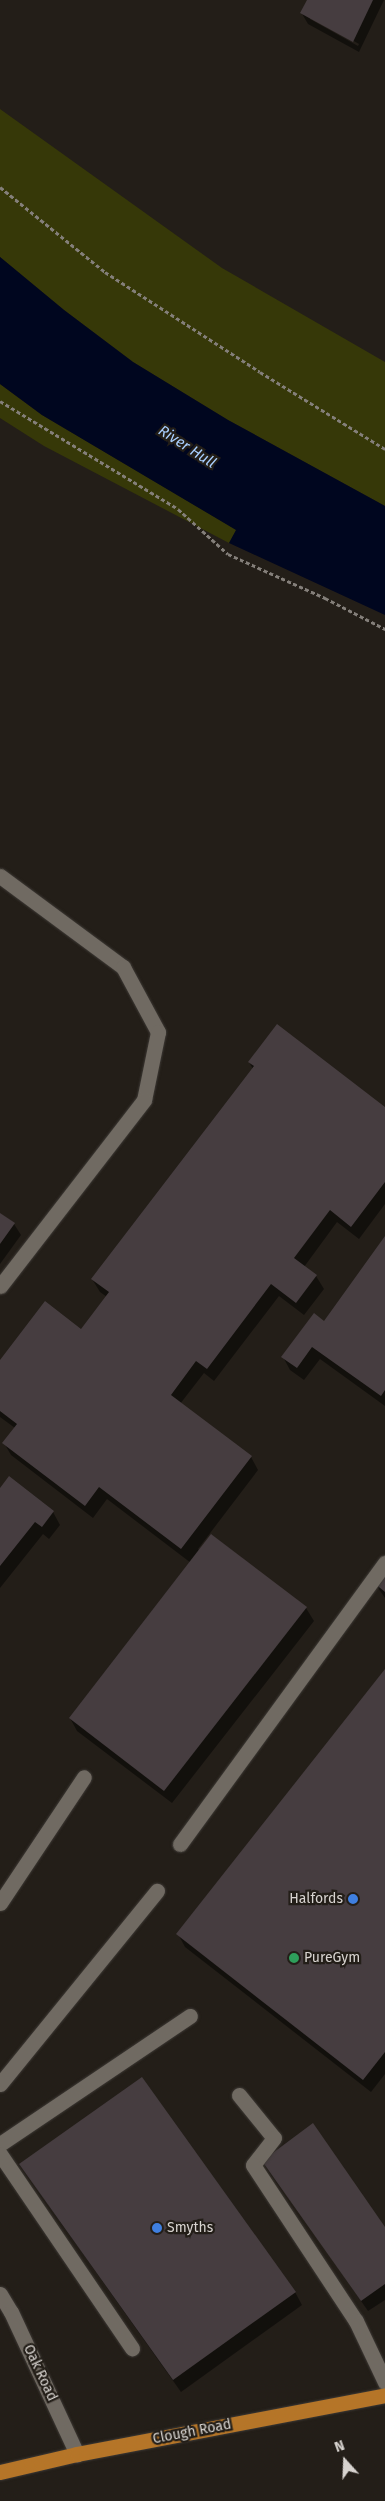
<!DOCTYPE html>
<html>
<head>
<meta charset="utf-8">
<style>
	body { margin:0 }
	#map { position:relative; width:385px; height:2501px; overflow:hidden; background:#231e18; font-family:"Fira Sans",sans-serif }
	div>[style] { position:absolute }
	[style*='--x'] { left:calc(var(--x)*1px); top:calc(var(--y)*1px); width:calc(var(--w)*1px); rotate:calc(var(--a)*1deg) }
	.green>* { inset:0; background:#363808 }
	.water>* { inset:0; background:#00061f }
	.shadow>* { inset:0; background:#0007 }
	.building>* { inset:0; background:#463d40 }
	.path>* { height:3px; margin-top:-1.5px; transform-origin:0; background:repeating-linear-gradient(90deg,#847f7a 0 4px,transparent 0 6.5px) }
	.roads { filter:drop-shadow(0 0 1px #3d3935) drop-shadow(0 0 1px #3d3935) }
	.minor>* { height:15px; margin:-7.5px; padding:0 7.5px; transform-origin:7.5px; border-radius:7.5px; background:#706a62 }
	.major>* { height:15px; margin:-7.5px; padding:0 7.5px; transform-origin:7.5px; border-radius:7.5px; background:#b57528 }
	.dots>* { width:14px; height:14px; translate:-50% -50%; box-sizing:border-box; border:2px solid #231e18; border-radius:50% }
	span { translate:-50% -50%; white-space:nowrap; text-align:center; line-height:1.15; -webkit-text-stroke:4.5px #231e18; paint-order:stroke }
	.poi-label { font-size:14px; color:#d8d4d0 }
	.right { translate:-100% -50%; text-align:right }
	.left { translate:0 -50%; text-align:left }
	.street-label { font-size:14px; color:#d8d4d0 }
	.water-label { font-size:15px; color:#a9cfff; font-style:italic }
	.north { position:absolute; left:320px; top:2436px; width:50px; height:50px; -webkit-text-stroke:4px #231e18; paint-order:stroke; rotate:340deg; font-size:14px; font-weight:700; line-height:20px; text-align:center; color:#d8d4d0 }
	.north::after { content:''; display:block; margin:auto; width:18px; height:22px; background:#d8d4d0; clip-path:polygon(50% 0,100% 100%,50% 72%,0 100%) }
</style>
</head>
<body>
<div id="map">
	<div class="green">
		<div style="clip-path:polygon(0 109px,222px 268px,385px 362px,385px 506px,228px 420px,133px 362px,64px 310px,0 257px)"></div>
		<div style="clip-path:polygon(0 384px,42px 415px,237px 530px,229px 543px,44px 446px,0 418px)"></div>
	</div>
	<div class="water">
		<div style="clip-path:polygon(0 257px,64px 310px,133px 362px,228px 420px,385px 506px,385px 615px,229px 543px,236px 530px,42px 415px,0 384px)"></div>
	</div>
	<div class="shadow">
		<div style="clip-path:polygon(evenodd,308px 0,384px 0,359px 52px,308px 24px,301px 12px,308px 0,310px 16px,359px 44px,358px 46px,310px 19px,310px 16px)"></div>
		<div style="clip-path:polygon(249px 1062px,385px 1108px,385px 1204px,359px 1239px,337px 1222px,304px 1267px,316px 1276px,324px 1289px,304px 1315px,279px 1296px,214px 1381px,204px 1373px,180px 1404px,251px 1457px,258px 1470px,198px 1549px,200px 1551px,212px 1535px,306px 1608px,314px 1621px,172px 1803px,77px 1731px,70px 1718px,191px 1563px,107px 1499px,93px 1518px,11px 1455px,4px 1443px,15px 1428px,0 1417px,0 1362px,81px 1330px,107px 1297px,100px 1292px,92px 1279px,253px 1069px)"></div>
		<div style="clip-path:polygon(0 1214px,14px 1224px,21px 1235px,0 1264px)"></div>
		<div style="clip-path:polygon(385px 1238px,385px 1406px,320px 1359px,304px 1380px,290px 1370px,283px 1357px,324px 1322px)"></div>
		<div style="clip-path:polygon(0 1490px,53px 1512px,60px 1525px,49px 1539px,43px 1534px,0 1588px)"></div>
		<div style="clip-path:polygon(385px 1568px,385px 1598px,374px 1582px)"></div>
		<div style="clip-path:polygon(385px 1671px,385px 2074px,371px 2092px,185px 1947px,178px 1934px)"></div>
		<div style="clip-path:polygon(264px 2161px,385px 2229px,385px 2300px,368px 2311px)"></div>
		<div style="clip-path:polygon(20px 2165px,295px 2292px,302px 2305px,181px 2392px)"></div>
	</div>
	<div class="building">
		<div style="clip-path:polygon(307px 0,373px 0,353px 42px,300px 13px)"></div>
		<div style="clip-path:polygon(277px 1024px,385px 1107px,385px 1182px,351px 1227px,330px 1210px,294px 1258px,317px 1275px,296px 1303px,271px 1284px,207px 1369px,196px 1361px,171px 1395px,252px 1456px,181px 1549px,99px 1487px,85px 1506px,2px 1443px,17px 1424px,0 1411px,0 1360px,45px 1301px,81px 1329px,109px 1292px,91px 1279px,254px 1066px,248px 1062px)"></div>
		<div style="clip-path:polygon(0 1213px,15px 1223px,0 1244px)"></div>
		<div style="clip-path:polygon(385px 1236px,385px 1390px,381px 1396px,312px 1347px,297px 1368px,281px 1357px,314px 1313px,324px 1321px)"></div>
		<div style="clip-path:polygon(9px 1476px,54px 1511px,42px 1527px,35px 1522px,0 1566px,0 1488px)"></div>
		<div style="clip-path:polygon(211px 1534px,307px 1607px,164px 1791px,69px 1718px)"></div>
		<div style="clip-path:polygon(385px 1566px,385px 1592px,373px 1582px)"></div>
		<div style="clip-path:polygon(385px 1669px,385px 2052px,363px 2080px,176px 1934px)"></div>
		<div style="clip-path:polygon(142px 2077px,296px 2292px,173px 2380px,19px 2164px)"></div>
		<div style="clip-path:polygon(313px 2123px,385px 2227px,385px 2284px,361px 2301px,262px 2161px)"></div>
	</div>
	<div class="path">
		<div style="--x:0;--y:187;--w:135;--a:39"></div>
		<div style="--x:105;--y:272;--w:184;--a:32.8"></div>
		<div style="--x:260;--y:372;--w:147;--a:31.6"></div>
		<div style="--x:0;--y:401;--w:208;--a:31.2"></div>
		<div style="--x:178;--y:509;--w:67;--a:42"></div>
		<div style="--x:228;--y:554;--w:107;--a:24.4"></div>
		<div style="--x:325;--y:598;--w:68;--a:27.3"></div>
	</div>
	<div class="roads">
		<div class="minor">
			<div style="--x:0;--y:876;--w:153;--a:36.5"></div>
			<div style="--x:123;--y:967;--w:74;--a:61.7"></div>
			<div style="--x:158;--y:1032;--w:69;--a:101.6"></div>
			<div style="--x:144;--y:1100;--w:235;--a:127.7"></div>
			<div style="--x:180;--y:1844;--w:348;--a:-53.9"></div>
			<div style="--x:0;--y:1903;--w:151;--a:-56.3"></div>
			<div style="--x:0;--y:2084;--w:249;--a:-50.9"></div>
			<div style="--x:239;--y:2095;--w:55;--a:50.9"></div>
			<div style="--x:274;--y:2138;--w:34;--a:128"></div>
			<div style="--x:253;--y:2165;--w:187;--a:56.6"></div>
			<div style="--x:356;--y:2321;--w:68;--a:64.6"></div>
			<div style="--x:0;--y:2144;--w:229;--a:-34"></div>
			<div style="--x:0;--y:2154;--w:235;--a:55.8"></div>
			<div style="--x:0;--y:2294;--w:21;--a:59"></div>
			<div style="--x:11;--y:2312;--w:157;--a:65.1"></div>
		</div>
		<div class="major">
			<div style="--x:0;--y:2472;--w:79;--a:-13.2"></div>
			<div style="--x:77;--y:2454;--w:314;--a:-10.8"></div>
		</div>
	</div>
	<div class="dots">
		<div style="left:353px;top:1899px;background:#3f7fe0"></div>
		<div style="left:294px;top:1958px;background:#2e9e5b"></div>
		<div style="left:157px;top:2228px;background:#3f7fe0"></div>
	</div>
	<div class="poi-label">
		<span class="right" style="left:343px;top:1899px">Halfords</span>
		<span class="left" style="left:304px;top:1958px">PureGym</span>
		<span class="left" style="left:167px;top:2228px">Smyths</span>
	</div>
	<div class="street-label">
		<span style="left:40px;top:2373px;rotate:65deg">Oak Road</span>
		<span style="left:192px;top:2432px;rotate:-11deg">Clough Road</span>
	</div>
	<div class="water-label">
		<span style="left:187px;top:447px;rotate:33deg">River Hull</span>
	</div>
	<div class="north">N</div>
</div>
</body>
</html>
